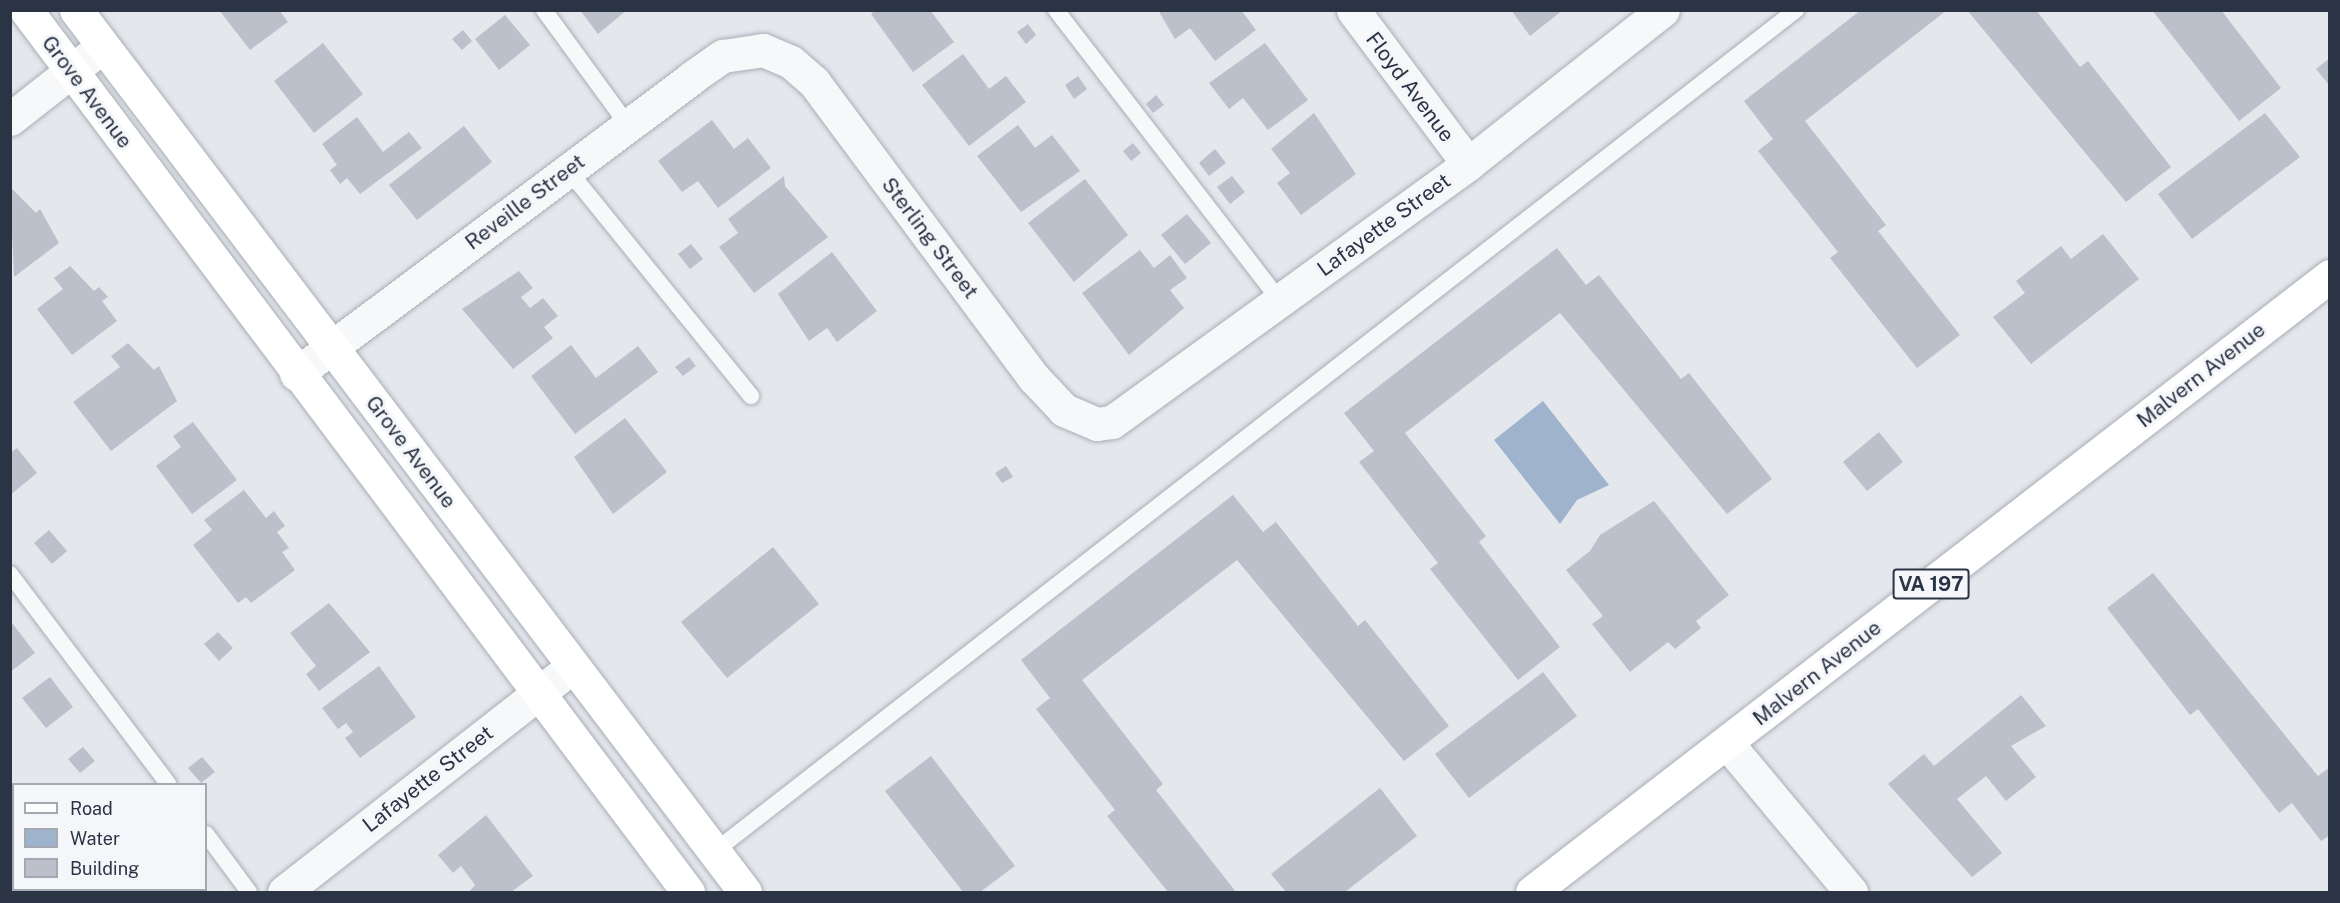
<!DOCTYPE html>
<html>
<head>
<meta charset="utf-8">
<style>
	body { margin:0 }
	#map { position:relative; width:2340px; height:903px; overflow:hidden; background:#e4e7ec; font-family:"Public Sans",sans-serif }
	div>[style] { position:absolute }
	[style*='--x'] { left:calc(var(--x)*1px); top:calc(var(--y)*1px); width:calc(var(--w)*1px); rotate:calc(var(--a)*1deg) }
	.water>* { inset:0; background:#9fb4cc }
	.building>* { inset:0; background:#bbc0ca }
	.roads { filter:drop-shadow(0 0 2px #a9aeb7) drop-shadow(0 0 2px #a9aeb7) }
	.service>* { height:16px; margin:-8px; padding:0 8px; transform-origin:8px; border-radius:8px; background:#f7f8fa }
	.minor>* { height:33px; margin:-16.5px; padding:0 16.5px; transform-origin:16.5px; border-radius:16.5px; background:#f7f8fa }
	.secondary>* { height:33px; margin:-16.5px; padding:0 16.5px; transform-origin:16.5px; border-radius:16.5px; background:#fff }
	.primary>* { height:33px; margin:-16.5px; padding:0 16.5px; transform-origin:16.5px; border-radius:16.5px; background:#fff }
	span { translate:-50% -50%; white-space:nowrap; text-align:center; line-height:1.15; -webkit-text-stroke:6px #f4f6f9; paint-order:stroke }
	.shield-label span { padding:2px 4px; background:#f4f6f9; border:2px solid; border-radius:4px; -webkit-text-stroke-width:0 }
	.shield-label { font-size:20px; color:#2b3445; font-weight:700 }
	.street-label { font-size:21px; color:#2b3445 }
	.frame { position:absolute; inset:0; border:12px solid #2b3445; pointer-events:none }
	.legend { position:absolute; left:12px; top:783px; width:195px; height:108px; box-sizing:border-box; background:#f4f6f9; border:2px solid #a4a8b1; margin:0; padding:8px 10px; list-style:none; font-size:18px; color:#2b3445 }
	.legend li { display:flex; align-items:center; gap:12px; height:30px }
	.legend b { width:30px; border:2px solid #a4a8b1 }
</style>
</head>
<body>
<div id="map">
	<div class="water">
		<div style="clip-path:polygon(1543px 401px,1609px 485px,1577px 500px,1560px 524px,1494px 440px)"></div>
	</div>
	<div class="building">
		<div style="clip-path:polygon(219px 10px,279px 10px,288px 22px,250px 50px)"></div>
		<div style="clip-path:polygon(580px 10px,627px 10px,598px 34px)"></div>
		<div style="clip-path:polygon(876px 10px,930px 10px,954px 42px,913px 72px,871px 14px)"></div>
		<div style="clip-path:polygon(1158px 10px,1241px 10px,1256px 30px,1215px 61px,1190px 28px,1175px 39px)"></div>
		<div style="clip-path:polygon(1511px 10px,1563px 10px,1530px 36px)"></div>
		<div style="clip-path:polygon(1861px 10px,1947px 10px,1805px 121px,1886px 225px,1878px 231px,1960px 335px,1917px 368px,1830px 258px,1838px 252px,1758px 151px,1773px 139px,1744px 101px)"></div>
		<div style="clip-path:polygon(1967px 10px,2036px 10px,2080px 67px,2088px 61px,2171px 167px,2126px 202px)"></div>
		<div style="clip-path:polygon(2152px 10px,2221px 10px,2281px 88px,2239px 121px)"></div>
		<div style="clip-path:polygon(505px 15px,530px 45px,499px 70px,475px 39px)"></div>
		<div style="clip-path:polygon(1028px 24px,1036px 35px,1026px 44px,1017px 32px)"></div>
		<div style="clip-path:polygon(463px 30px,472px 41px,462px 50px,452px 39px)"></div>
		<div style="clip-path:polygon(323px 43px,363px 94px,314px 133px,274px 81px)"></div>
		<div style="clip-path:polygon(1265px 43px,1308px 100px,1268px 130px,1243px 98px,1229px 109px,1209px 83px)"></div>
		<div style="clip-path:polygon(963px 54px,989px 89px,1006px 76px,1026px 102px,969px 146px,922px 85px)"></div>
		<div style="clip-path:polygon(2330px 58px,2330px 86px,2316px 69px)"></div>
		<div style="clip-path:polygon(1078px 76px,1087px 89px,1074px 99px,1065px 85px)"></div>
		<div style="clip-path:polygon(1156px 95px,1164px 105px,1153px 113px,1146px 104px)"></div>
		<div style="clip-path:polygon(1314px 113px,1356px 174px,1301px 215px,1277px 183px,1290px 173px,1271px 149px)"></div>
		<div style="clip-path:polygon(2265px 113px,2300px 157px,2192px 239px,2158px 194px)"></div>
		<div style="clip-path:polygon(357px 117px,383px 152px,409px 132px,422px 148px,360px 194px,347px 178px,340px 184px,330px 170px,337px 165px,322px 144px)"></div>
		<div style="clip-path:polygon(712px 120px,734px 149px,748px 138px,771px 168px,718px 208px,698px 181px,682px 192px,658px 161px)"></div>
		<div style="clip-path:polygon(1018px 125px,1035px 148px,1052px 135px,1080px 171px,1021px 212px,977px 156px)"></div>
		<div style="clip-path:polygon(464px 126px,492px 162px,417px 220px,389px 185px)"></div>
		<div style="clip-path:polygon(1133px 143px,1141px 153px,1131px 161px,1123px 151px)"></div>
		<div style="clip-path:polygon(1215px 149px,1226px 163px,1209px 176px,1199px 163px)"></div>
		<div style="clip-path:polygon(784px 176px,785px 186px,828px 237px,754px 293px,719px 247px,738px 233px,728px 219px)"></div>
		<div style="clip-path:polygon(1232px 176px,1245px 192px,1230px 204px,1217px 187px)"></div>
		<div style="clip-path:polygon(1085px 179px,1128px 235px,1074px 282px,1028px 223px)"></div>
		<div style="clip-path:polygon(10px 187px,36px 213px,40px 209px,59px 243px,14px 277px)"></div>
		<div style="clip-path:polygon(1187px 214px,1211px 243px,1185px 264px,1161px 235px)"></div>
		<div style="clip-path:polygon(2103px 234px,2139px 279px,2031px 364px,1993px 317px,2025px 293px,2016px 281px,2061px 246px,2071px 259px)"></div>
		<div style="clip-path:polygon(691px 244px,703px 259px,690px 269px,678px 254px)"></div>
		<div style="clip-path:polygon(1557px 248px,1586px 285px,1599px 275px,1681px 379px,1689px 373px,1772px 479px,1727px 514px,1560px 313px,1405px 433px,1486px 536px,1479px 542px,1560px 647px,1518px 680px,1430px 569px,1438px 563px,1359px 462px,1374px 451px,1344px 413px)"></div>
		<div style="clip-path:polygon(1140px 250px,1154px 268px,1170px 255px,1187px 278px,1170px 290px,1184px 308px,1129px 355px,1082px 293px)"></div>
		<div style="clip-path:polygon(832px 252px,877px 311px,837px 342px,827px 328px,809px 341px,778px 294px)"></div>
		<div style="clip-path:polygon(70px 266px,94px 291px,99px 287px,108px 297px,102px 301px,117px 321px,72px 355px,37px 309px,63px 289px,54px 278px)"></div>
		<div style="clip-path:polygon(519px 271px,533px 288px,521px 297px,530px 308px,543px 298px,558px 316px,544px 327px,553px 338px,513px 369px,462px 309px)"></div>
		<div style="clip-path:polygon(128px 343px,154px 370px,159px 366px,177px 401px,111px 451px,73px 402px,120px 367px,111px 356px)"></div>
		<div style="clip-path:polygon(571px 345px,596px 378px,638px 346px,658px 372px,575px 434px,531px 376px)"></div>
		<div style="clip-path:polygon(689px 357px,696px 366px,683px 376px,675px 367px)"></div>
		<div style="clip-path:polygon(625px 418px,667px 472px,613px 514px,574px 457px)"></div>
		<div style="clip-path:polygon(193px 422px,237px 480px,192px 514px,156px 466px,181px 447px,173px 436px)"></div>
		<div style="clip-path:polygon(1879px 432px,1903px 462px,1867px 491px,1843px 462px)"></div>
		<div style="clip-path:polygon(17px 448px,37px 473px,10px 495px,10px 453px)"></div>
		<div style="clip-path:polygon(1006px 466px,1013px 477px,1002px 483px,995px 473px)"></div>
		<div style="clip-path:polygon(244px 490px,266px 518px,274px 511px,285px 526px,277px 532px,289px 548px,282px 552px,295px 570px,251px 603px,246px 597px,238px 603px,193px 545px,212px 530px,204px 520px)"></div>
		<div style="clip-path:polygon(1233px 495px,1263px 532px,1276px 522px,1358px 626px,1365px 620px,1449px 726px,1404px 761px,1237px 560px,1082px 680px,1163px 784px,1156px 790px,1236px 892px,1168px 892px,1107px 816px,1115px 810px,1036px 709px,1050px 698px,1021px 660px)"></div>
		<div style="clip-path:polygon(1654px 501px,1729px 595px,1696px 621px,1701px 628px,1675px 649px,1668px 642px,1630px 672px,1592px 624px,1603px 616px,1566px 570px,1590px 551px,1600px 535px)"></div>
		<div style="clip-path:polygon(49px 530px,67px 551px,52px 564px,34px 543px)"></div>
		<div style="clip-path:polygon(773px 547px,819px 604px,727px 678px,681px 622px)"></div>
		<div style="clip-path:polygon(2153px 573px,2318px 776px,2330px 767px,2330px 835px,2321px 841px,2292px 803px,2279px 813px,2198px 709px,2190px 715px,2107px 608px)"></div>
		<div style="clip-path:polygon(329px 603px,370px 652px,319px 691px,306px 674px,316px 666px,290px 633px)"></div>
		<div style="clip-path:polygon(13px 624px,35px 653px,10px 672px,10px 626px)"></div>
		<div style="clip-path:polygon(218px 632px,233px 648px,219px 661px,204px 644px)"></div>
		<div style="clip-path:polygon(379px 666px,416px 717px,360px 758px,345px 738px,353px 732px,346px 723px,338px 729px,322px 708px)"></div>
		<div style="clip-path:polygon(1543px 672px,1577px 716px,1469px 798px,1435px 754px)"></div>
		<div style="clip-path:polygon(50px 677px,73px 707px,46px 728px,22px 698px)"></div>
		<div style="clip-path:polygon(2021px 695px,2046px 726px,2011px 746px,2036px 777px,2006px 801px,1986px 776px,1957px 799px,2002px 853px,1972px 877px,1888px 784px,1924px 754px,1934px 766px)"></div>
		<div style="clip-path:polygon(83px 747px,95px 761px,80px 773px,68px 759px)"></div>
		<div style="clip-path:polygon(931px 756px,1015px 866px,980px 892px,963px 892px,885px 791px)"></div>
		<div style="clip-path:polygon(202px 757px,215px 772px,201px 783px,188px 768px)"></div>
		<div style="clip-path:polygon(1380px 788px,1417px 836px,1345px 892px,1286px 892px,1271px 874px)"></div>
		<div style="clip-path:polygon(486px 815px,533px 876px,511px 892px,469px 892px,475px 885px,461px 866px,453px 873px,438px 855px)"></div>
		<div style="clip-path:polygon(14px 872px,14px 890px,44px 892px,10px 892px)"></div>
	</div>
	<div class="roads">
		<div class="service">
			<div style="--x:544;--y:10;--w:142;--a:53.9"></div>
			<div style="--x:1056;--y:10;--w:369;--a:52.4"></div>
			<div style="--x:568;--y:170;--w:291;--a:51"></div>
			<div style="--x:10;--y:574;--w:263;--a:53"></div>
			<div style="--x:206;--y:834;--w:72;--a:53.4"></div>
			<div style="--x:715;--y:851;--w:1370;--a:-37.88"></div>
		</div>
		<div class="minor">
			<div style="--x:1353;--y:10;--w:192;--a:53.2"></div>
			<div style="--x:10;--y:119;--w:118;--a:-38.1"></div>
			<div style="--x:296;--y:374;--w:494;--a:-36.8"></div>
			<div style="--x:691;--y:78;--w:39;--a:-35"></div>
			<div style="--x:723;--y:56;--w:40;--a:-8.5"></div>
			<div style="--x:763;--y:50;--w:30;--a:23"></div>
			<div style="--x:791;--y:62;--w:30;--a:41"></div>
			<div style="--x:814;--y:82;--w:369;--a:53.4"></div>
			<div style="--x:1034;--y:378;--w:44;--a:46.8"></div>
			<div style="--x:1064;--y:410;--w:36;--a:23"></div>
			<div style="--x:1097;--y:424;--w:15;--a:-8"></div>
			<div style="--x:1112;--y:422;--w:440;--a:-35.9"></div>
			<div style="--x:1468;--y:164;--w:248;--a:-38.3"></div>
			<div style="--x:1727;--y:743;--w:194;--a:50.2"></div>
			<div style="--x:284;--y:892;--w:365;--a:-38"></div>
		</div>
		<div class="secondary">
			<div style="--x:26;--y:10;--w:1103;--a:53.11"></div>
			<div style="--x:76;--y:10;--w:1107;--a:52.82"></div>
		</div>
		<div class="primary">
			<div style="--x:1532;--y:892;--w:1008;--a:-37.67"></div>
		</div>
	</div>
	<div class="shield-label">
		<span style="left:1931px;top:584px">VA 197</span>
	</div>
	<div class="street-label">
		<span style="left:1410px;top:87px;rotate:53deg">Floyd Avenue</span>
		<span style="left:87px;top:92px;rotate:53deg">Grove Avenue</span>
		<span style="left:525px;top:202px;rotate:-37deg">Reveille Street</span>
		<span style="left:1384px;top:225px;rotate:-36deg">Lafayette Street</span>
		<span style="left:930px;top:238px;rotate:53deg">Sterling Street</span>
		<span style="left:2201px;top:375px;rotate:-38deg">Malvern Avenue</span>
		<span style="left:411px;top:452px;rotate:53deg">Grove Avenue</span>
		<span style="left:1817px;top:673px;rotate:-38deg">Malvern Avenue</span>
		<span style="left:428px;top:779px;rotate:-38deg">Lafayette Street</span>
	</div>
	<div class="frame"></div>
	<ul class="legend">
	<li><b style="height:8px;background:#fff"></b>Road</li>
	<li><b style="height:16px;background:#9fb4cc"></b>Water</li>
	<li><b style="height:16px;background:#bbc0ca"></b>Building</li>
	</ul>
</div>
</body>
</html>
